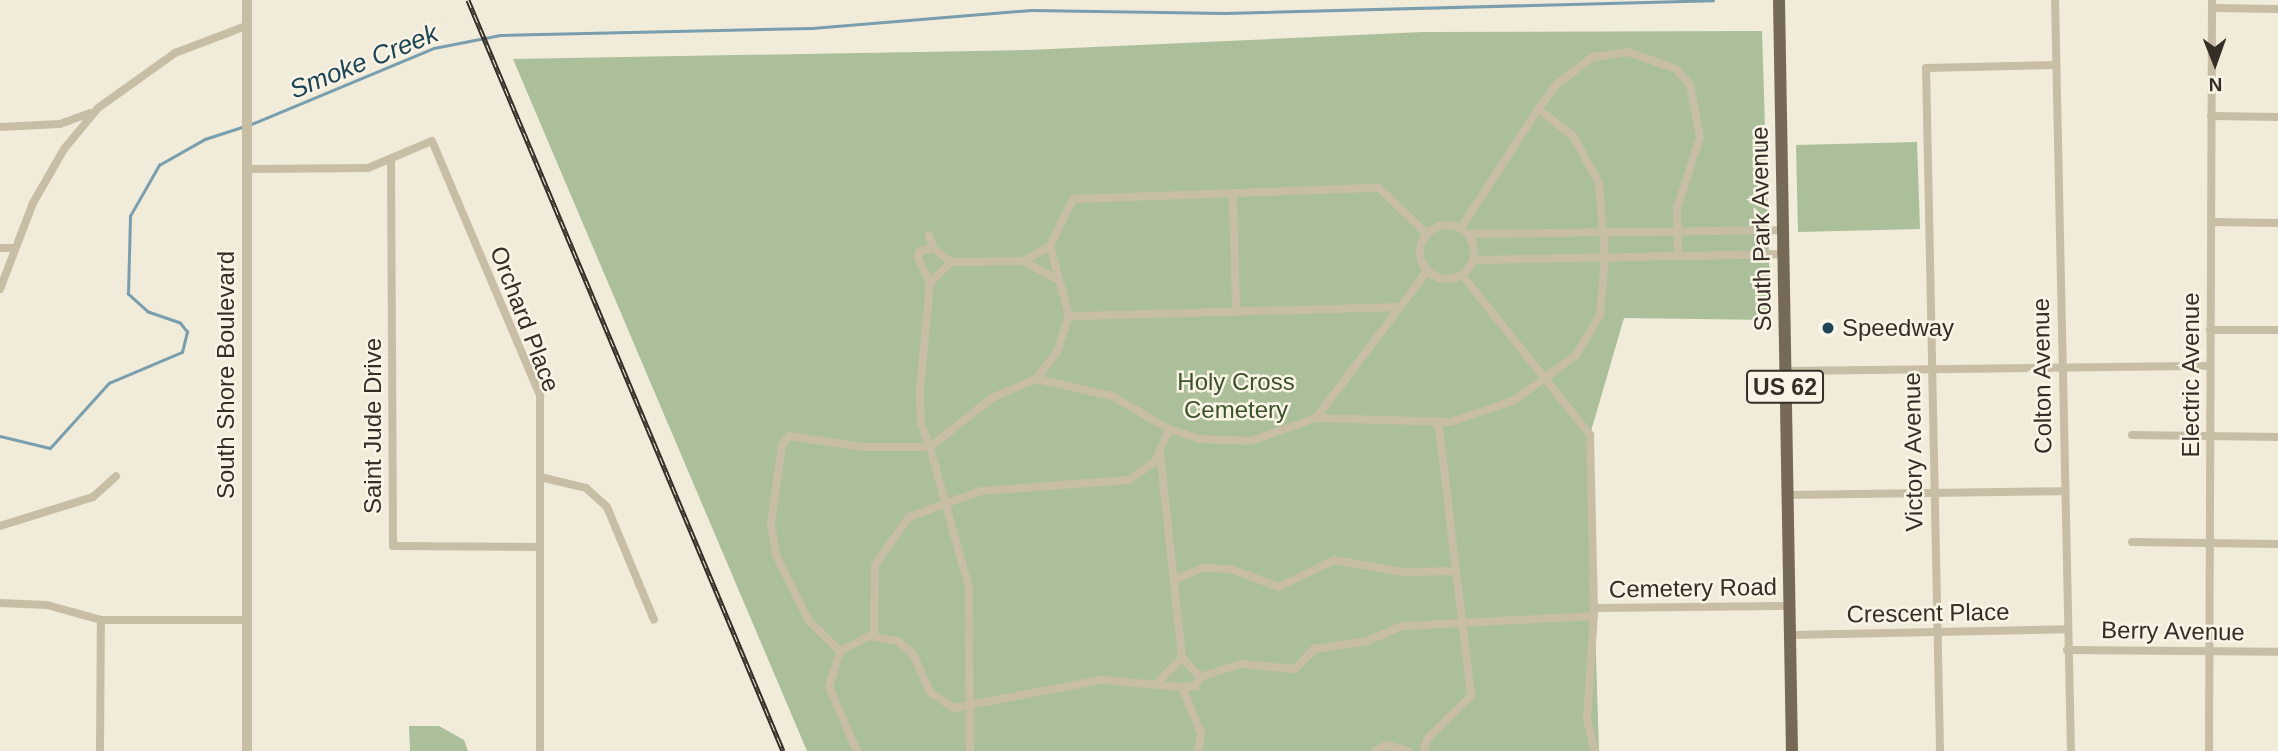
<!DOCTYPE html>
<html>
<head>
<meta charset="utf-8">
<style>
	body { margin:0 }
	#map { position:relative; width:2278px; height:751px; overflow:hidden; background:#f1ebda; font-family:Helvetica,sans-serif }
	div>[style] { position:absolute }
	[style*='--x'] { left:calc(var(--x)*1px); top:calc(var(--y)*1px); width:calc(var(--w)*1px); rotate:calc(var(--a)*1deg) }
	.green>* { inset:0; background:#aabf9a }
	.stream>* { height:2.5px; margin:-1.25px; padding:0 1.25px; transform-origin:1.25px; border-radius:1.25px; background:#799ead }
	.minor>* { height:8px; margin:-4px; padding:0 4px; transform-origin:4px; border-radius:4px; background:#c8bea6 }
	.minor>.ring { margin:-4px; padding:0; box-sizing:content-box; background:none; border:8px solid #c8bea6; border-radius:50% }
	.tertiary>* { height:10px; margin:-5px; padding:0 5px; transform-origin:5px; border-radius:5px; background:#c8bea6 }
	.primary>* { height:12px; margin:-6px; padding:0 6px; transform-origin:6px; border-radius:6px; background:#766958 }
	.rail>* { height:5px; margin-top:-2.5px; transform-origin:0; background:repeating-linear-gradient(90deg,#f9f4e6 0 8px,#352e27 0 16px); box-sizing:border-box; border-block:2px solid #352e27 }
	.dots>* { width:19px; height:19px; translate:-50% -50%; box-sizing:border-box; border:4px solid #f9f4e6; border-radius:50% }
	span { translate:-50% -50%; white-space:nowrap; text-align:center; line-height:1.15; -webkit-text-stroke:5px #f9f4e6; paint-order:stroke }
	.shield-label span { padding:2px 5px; background:#f9f4e6; border:2px solid; border-radius:5px; -webkit-text-stroke-width:0 }
	.shield-label { font-size:23px; color:#352e27; font-weight:700 }
	.street-label { font-size:24px; color:#352e27 }
	.poi-label { font-size:24px; color:#352e27 }
	.left { translate:0 -50%; text-align:left }
	.park-label { font-size:24px; color:#3b522b }
	.water-label { font-size:26px; color:#1e4455; font-style:italic }
	.north { position:absolute; left:2180px; top:28px; width:70px; height:70px; -webkit-text-stroke:5px #f9f4e6; paint-order:stroke; rotate:179deg; font-size:19px; font-weight:700; line-height:28px; text-align:center; color:#352e27 }
	.north::after { content:''; display:block; margin:auto; width:24px; height:32px; background:#352e27; clip-path:polygon(50% 0,100% 100%,50% 72%,0 100%) }
</style>
</head>
<body>
<div id="map">
	<div class="green">
		<div style="clip-path:polygon(1762px 31px,1771px 320px,1624px 318px,1589px 438px,1599px 751px,807px 751px,513px 59px,1028px 50px,1423px 32px)"></div>
		<div style="clip-path:polygon(1917px 142px,1920px 229px,1798px 232px,1796px 145px)"></div>
		<div style="clip-path:polygon(409px 726px,439px 726px,464px 740px,468px 751px,410px 751px)"></div>
	</div>
	<div class="stream">
		<div style="--x:249;--y:125;--w:200;--a:-22.6"></div>
		<div style="--x:434;--y:48;--w:67;--a:-11.1"></div>
		<div style="--x:500;--y:35;--w:312;--a:-1.3"></div>
		<div style="--x:812;--y:28;--w:220;--a:-4.7"></div>
		<div style="--x:1031;--y:10;--w:194;--a:0.9"></div>
		<div style="--x:1225;--y:13;--w:488;--a:-1.5"></div>
		<div style="--x:0;--y:436;--w:51;--a:13.5"></div>
		<div style="--x:50;--y:448;--w:88;--a:-47.8"></div>
		<div style="--x:109;--y:383;--w:79;--a:-23"></div>
		<div style="--x:182;--y:352;--w:21;--a:-76"></div>
		<div style="--x:187;--y:332;--w:11;--a:-128"></div>
		<div style="--x:180;--y:323;--w:34;--a:-161"></div>
		<div style="--x:148;--y:312;--w:27;--a:-138"></div>
		<div style="--x:128;--y:294;--w:78;--a:-88.5"></div>
		<div style="--x:130;--y:216;--w:59;--a:-60.4"></div>
		<div style="--x:159;--y:165;--w:53;--a:-29.5"></div>
		<div style="--x:205;--y:139;--w:40;--a:-18"></div>
	</div>
	<div class="minor">
		<div style="--x:2055;--y:0;--w:751;--a:88.78"></div>
		<div style="--x:2212;--y:8;--w:66;--a:0.9"></div>
		<div style="--x:1538;--y:109;--w:31;--a:-53"></div>
		<div style="--x:1557;--y:84;--w:45;--a:-36.9"></div>
		<div style="--x:1593;--y:57;--w:35;--a:-8"></div>
		<div style="--x:1628;--y:52;--w:51;--a:19.5"></div>
		<div style="--x:1676;--y:69;--w:21;--a:49"></div>
		<div style="--x:1690;--y:85;--w:53;--a:79.1"></div>
		<div style="--x:1700;--y:137;--w:75;--a:107.9"></div>
		<div style="--x:1677;--y:208;--w:48;--a:88.8"></div>
		<div style="--x:2211;--y:116;--w:67;--a:0.9"></div>
		<div style="--x:0;--y:127;--w:60;--a:-2.9"></div>
		<div style="--x:60;--y:124;--w:32;--a:-20"></div>
		<div style="--x:391;--y:159;--w:387;--a:89.7"></div>
		<div style="--x:393;--y:546;--w:147;--a:0.4"></div>
		<div style="--x:247;--y:169;--w:121;--a:-0.5"></div>
		<div style="--x:368;--y:168;--w:69;--a:-22.9"></div>
		<div style="--x:432;--y:141;--w:277;--a:67"></div>
		<div style="--x:540;--y:396;--w:355;--a:90"></div>
		<div style="--x:1233;--y:193;--w:118;--a:88.5"></div>
		<div style="--x:2211;--y:222;--w:67;--a:0.9"></div>
		<div class="ring" style="left:1420px;top:225px;width:46px;height:46px"></div>
		<div style="--x:1468;--y:234;--w:314;--a:-0.7"></div>
		<div style="--x:929;--y:235;--w:14;--a:73"></div>
		<div style="--x:933;--y:248;--w:23;--a:38"></div>
		<div style="--x:0;--y:248;--w:13;--a:0"></div>
		<div style="--x:1474;--y:260;--w:308;--a:-1.1"></div>
		<div style="--x:1023;--y:261;--w:31;--a:-29"></div>
		<div style="--x:1462;--y:275;--w:205;--a:51.3"></div>
		<div style="--x:1590;--y:435;--w:173;--a:88.7"></div>
		<div style="--x:1594;--y:608;--w:195;--a:-0.6"></div>
		<div style="--x:930;--y:283;--w:28;--a:-116"></div>
		<div style="--x:918;--y:258;--w:7;--a:-74"></div>
		<div style="--x:920;--y:251;--w:13;--a:-13"></div>
		<div style="--x:0;--y:289;--w:92;--a:-69"></div>
		<div style="--x:33;--y:203;--w:62;--a:-60.1"></div>
		<div style="--x:64;--y:149;--w:53;--a:-50.3"></div>
		<div style="--x:98;--y:108;--w:95;--a:-35.5"></div>
		<div style="--x:175;--y:53;--w:76;--a:-20.8"></div>
		<div style="--x:1400;--y:307;--w:331;--a:178.4"></div>
		<div style="--x:1069;--y:316;--w:73;--a:-105.2"></div>
		<div style="--x:1050;--y:246;--w:52;--a:-63.9"></div>
		<div style="--x:1073;--y:199;--w:306;--a:-2.1"></div>
		<div style="--x:1379;--y:188;--w:66;--a:43.8"></div>
		<div style="--x:2210;--y:330;--w:68;--a:0"></div>
		<div style="--x:1785;--y:371;--w:425;--a:-0.7"></div>
		<div style="--x:1036;--y:379;--w:34;--a:-52"></div>
		<div style="--x:1057;--y:352;--w:38;--a:-72"></div>
		<div style="--x:1316;--y:418;--w:134;--a:1.7"></div>
		<div style="--x:1450;--y:422;--w:66;--a:-18.4"></div>
		<div style="--x:1513;--y:401;--w:78;--a:-36.1"></div>
		<div style="--x:1576;--y:355;--w:47;--a:-59"></div>
		<div style="--x:1600;--y:315;--w:57;--a:-85"></div>
		<div style="--x:1605;--y:258;--w:75;--a:-94.6"></div>
		<div style="--x:1599;--y:183;--w:54;--a:-119"></div>
		<div style="--x:1573;--y:136;--w:44;--a:-142.4"></div>
		<div style="--x:1538;--y:109;--w:142;--a:122.9"></div>
		<div style="--x:2132;--y:435;--w:146;--a:0.8"></div>
		<div style="--x:1160;--y:452;--w:207;--a:83.9"></div>
		<div style="--x:540;--y:477;--w:47;--a:13.4"></div>
		<div style="--x:586;--y:488;--w:28;--a:42"></div>
		<div style="--x:607;--y:507;--w:122;--a:67.4"></div>
		<div style="--x:1787;--y:495;--w:277;--a:-0.8"></div>
		<div style="--x:0;--y:526;--w:97;--a:-17.3"></div>
		<div style="--x:93;--y:497;--w:31;--a:-42"></div>
		<div style="--x:2132;--y:542;--w:146;--a:0.8"></div>
		<div style="--x:1175;--y:579;--w:31;--a:-21"></div>
		<div style="--x:1204;--y:568;--w:27;--a:2"></div>
		<div style="--x:1231;--y:569;--w:51;--a:20.6"></div>
		<div style="--x:1279;--y:587;--w:61;--a:-26.1"></div>
		<div style="--x:1334;--y:560;--w:70;--a:9.9"></div>
		<div style="--x:1403;--y:572;--w:51;--a:-1.1"></div>
		<div style="--x:0;--y:603;--w:47;--a:2.4"></div>
		<div style="--x:47;--y:605;--w:56;--a:15.5"></div>
		<div style="--x:101;--y:620;--w:146;--a:0"></div>
		<div style="--x:1594;--y:612;--w:108;--a:93.7"></div>
		<div style="--x:1587;--y:720;--w:32;--a:76"></div>
		<div style="--x:1790;--y:635;--w:277;--a:-1.2"></div>
		<div style="--x:874;--y:636;--w:71;--a:-89.2"></div>
		<div style="--x:875;--y:565;--w:59;--a:-54.7"></div>
		<div style="--x:909;--y:517;--w:77;--a:-19.9"></div>
		<div style="--x:981;--y:491;--w:148;--a:-4.3"></div>
		<div style="--x:1129;--y:480;--w:32;--a:-35"></div>
		<div style="--x:1155;--y:462;--w:36;--a:-67"></div>
		<div style="--x:2067;--y:650;--w:211;--a:0.5"></div>
		<div style="--x:840;--y:651;--w:33;--a:-27"></div>
		<div style="--x:869;--y:636;--w:31;--a:11"></div>
		<div style="--x:899;--y:642;--w:18;--a:41"></div>
		<div style="--x:913;--y:654;--w:42;--a:65.9"></div>
		<div style="--x:930;--y:692;--w:29;--a:34"></div>
		<div style="--x:954;--y:708;--w:150;--a:-10.8"></div>
		<div style="--x:1101;--y:680;--w:81;--a:4.9"></div>
		<div style="--x:1182;--y:687;--w:14;--a:-4"></div>
		<div style="--x:1196;--y:686;--w:10;--a:-66"></div>
		<div style="--x:1200;--y:677;--w:26;--a:-133"></div>
		<div style="--x:1182;--y:658;--w:34;--a:135"></div>
		<div style="--x:1200;--y:677;--w:43;--a:-17.6"></div>
		<div style="--x:1241;--y:664;--w:54;--a:5.3"></div>
		<div style="--x:1295;--y:669;--w:28;--a:-46"></div>
		<div style="--x:1314;--y:649;--w:54;--a:-8.6"></div>
		<div style="--x:1367;--y:641;--w:39;--a:-23"></div>
		<div style="--x:1403;--y:626;--w:191;--a:-3"></div>
		<div style="--x:1182;--y:687;--w:50;--a:67.6"></div>
		<div style="--x:1201;--y:733;--w:18;--a:99"></div>
		<div style="--x:100;--y:751;--w:131;--a:-89.6"></div>
		<div style="--x:857;--y:751;--w:70;--a:-113.6"></div>
		<div style="--x:829;--y:687;--w:38;--a:-73"></div>
		<div style="--x:840;--y:651;--w:43;--a:-135.9"></div>
		<div style="--x:809;--y:621;--w:74;--a:-116.6"></div>
		<div style="--x:776;--y:555;--w:32;--a:-99"></div>
		<div style="--x:771;--y:523;--w:79;--a:-82"></div>
		<div style="--x:782;--y:445;--w:11;--a:-52"></div>
		<div style="--x:789;--y:436;--w:75;--a:8.5"></div>
		<div style="--x:863;--y:447;--w:67;--a:0"></div>
		<div style="--x:930;--y:447;--w:26;--a:-111"></div>
		<div style="--x:921;--y:423;--w:34;--a:-92"></div>
		<div style="--x:920;--y:389;--w:106;--a:-84.6"></div>
		<div style="--x:930;--y:283;--w:30;--a:-45"></div>
		<div style="--x:951;--y:262;--w:72;--a:-0.8"></div>
		<div style="--x:1023;--y:261;--w:36;--a:28"></div>
		<div style="--x:970;--y:751;--w:163;--a:-90.4"></div>
		<div style="--x:969;--y:588;--w:146;--a:-105.5"></div>
		<div style="--x:930;--y:447;--w:79;--a:-38.3"></div>
		<div style="--x:992;--y:398;--w:48;--a:-23.4"></div>
		<div style="--x:1036;--y:379;--w:78;--a:12.6"></div>
		<div style="--x:1112;--y:396;--w:66;--a:30.1"></div>
		<div style="--x:1169;--y:429;--w:33;--a:18"></div>
		<div style="--x:1200;--y:439;--w:51;--a:2.2"></div>
		<div style="--x:1251;--y:441;--w:69;--a:-19.5"></div>
		<div style="--x:1316;--y:418;--w:184;--a:-52.9"></div>
		<div style="--x:1375;--y:751;--w:13;--a:-27"></div>
		<div style="--x:1387;--y:745;--w:22;--a:16"></div>
		<div style="--x:1424;--y:751;--w:12;--a:-76"></div>
		<div style="--x:1427;--y:739;--w:62;--a:-44.3"></div>
		<div style="--x:1471;--y:696;--w:277;--a:-96.8"></div>
		<div style="--x:1940;--y:751;--w:683;--a:-91.17"></div>
		<div style="--x:1926;--y:68;--w:130;--a:-1.3"></div>
		<div style="--x:2209;--y:751;--w:751;--a:-89.77"></div>
	</div>
	<div class="tertiary">
		<div style="--x:247;--y:0;--w:751;--a:90"></div>
	</div>
	<div class="primary">
		<div style="--x:1779;--y:0;--w:751;--a:89.01"></div>
	</div>
	<div class="rail">
		<div style="--x:468;--y:0;--w:814;--a:67.24"></div>
	</div>
	<div class="dots">
		<div style="left:1828px;top:328px;background:#1e4455"></div>
	</div>
	<div class="shield-label">
		<span style="left:1785px;top:387px">US 62</span>
	</div>
	<div class="street-label">
		<span style="left:1761px;top:229px;rotate:-91deg">South Park Avenue</span>
		<span style="left:525px;top:319px;rotate:69deg">Orchard Place</span>
		<span style="left:226px;top:375px;rotate:-90deg">South Shore Boulevard</span>
		<span style="left:2191px;top:375px;rotate:-90deg">Electric Avenue</span>
		<span style="left:2042px;top:376px;rotate:-91deg">Colton Avenue</span>
		<span style="left:373px;top:426px;rotate:-90deg">Saint Jude Drive</span>
		<span style="left:1913px;top:452px;rotate:-91deg">Victory Avenue</span>
		<span style="left:1693px;top:588px;rotate:-1deg">Cemetery Road</span>
		<span style="left:1928px;top:613px;rotate:-1deg">Crescent Place</span>
		<span style="left:2173px;top:631px;rotate:1deg">Berry Avenue</span>
	</div>
	<div class="poi-label">
		<span class="left" style="left:1842px;top:328px">Speedway</span>
	</div>
	<div class="park-label">
		<span style="left:1236px;top:396px">Holy Cross<br>Cemetery</span>
	</div>
	<div class="water-label">
		<span style="left:364px;top:62px;rotate:-22deg">Smoke Creek</span>
	</div>
	<div class="north">N</div>
</div>
</body>
</html>
